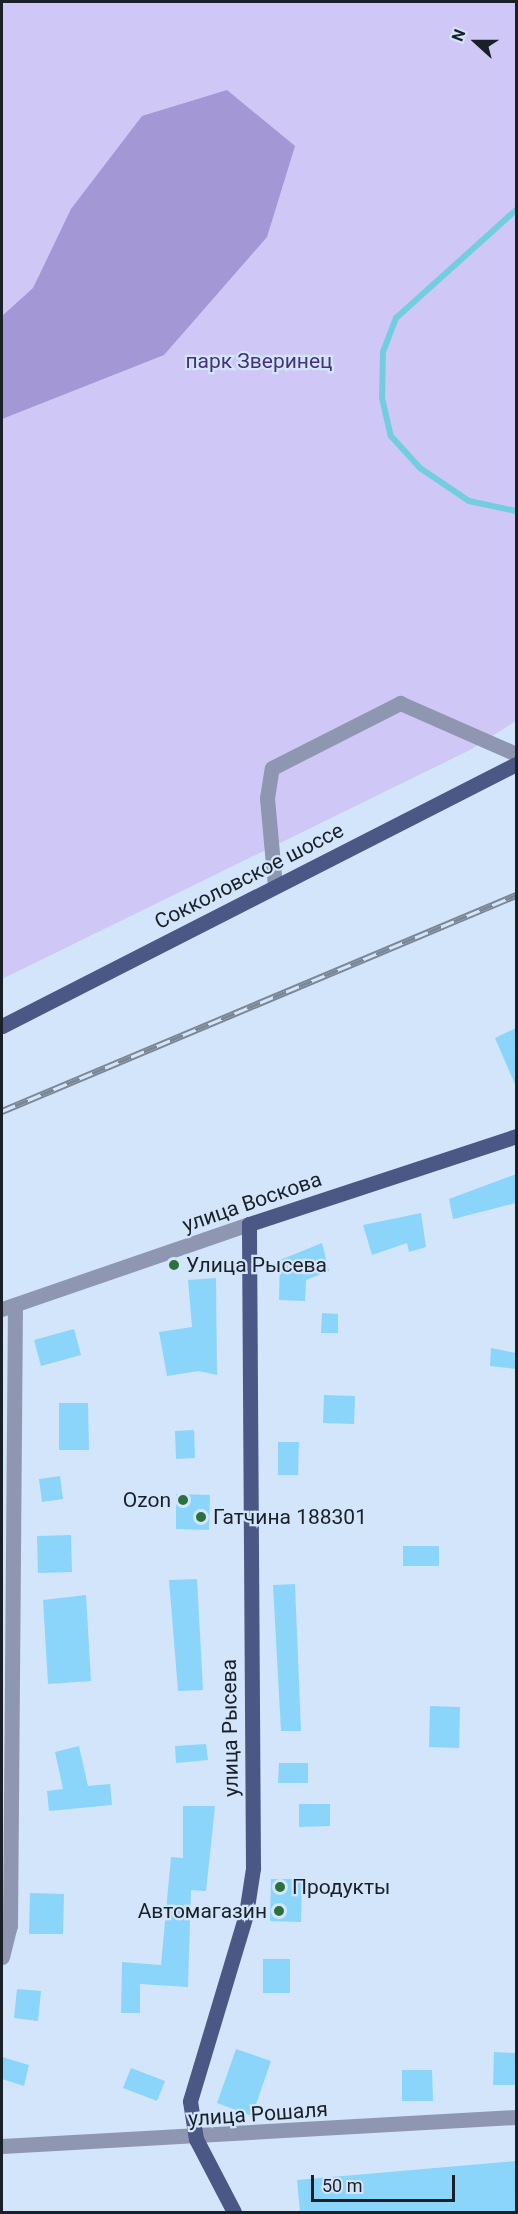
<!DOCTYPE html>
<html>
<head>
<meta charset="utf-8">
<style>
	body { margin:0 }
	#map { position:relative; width:518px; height:2214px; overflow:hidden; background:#d3e5fa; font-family:Roboto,sans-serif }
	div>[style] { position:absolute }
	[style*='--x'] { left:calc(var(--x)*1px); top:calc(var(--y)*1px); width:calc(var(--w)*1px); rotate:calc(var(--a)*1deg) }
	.green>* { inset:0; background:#cfc7f6 }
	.forest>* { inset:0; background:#a397d5 }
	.stream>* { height:6px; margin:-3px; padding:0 3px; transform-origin:3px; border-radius:3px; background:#72cedf }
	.building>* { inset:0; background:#8bd5fb }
	.minor>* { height:15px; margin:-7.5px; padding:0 7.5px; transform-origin:7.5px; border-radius:7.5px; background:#8f96b1 }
	.major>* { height:15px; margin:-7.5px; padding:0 7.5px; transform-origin:7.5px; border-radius:7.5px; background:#4b5785 }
	.rail>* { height:7px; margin-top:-3.5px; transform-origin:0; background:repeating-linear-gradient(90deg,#d3e5fa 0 14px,#7b8796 0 28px); box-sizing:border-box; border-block:2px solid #7b8796 }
	.dots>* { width:16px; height:16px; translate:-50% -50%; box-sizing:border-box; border:3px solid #d3e5fa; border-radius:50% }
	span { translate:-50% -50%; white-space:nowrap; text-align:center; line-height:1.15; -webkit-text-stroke:4.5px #d3e5fa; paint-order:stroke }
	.park-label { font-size:21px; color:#47317b }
	.street-label { font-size:21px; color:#192028 }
	.poi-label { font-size:21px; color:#192028 }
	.left { translate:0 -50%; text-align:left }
	.right { translate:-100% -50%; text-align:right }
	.frame { position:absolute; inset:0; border:3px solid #192028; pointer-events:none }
	.north { position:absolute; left:446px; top:12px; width:60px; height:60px; -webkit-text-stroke:4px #d3e5fa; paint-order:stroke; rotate:291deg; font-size:16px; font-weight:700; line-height:24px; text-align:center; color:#192028 }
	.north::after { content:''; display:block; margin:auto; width:21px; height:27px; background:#192028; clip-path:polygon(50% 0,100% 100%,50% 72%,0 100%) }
	.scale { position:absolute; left:311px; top:2175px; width:144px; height:27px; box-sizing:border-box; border:3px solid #192028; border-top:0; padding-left:8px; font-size:18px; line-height:21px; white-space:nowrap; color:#192028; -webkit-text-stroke:4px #d3e5fa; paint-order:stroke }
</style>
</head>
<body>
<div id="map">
	<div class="green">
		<div style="clip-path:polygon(2px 2px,516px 2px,516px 721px,470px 750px,2px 979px)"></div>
	</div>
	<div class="forest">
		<div style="clip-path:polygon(227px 90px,295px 146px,267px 237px,164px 355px,2px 419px,2px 316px,33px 288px,71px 209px,142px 116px)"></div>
	</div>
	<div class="stream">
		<div style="--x:516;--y:210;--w:161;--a:138"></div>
		<div style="--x:396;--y:318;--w:36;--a:111"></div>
		<div style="--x:383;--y:352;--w:46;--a:91.2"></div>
		<div style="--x:382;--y:398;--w:39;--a:77"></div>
		<div style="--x:391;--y:436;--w:43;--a:47.8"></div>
		<div style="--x:420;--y:468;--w:59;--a:34"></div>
		<div style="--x:469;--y:501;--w:48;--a:12"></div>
	</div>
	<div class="building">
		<div style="clip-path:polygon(516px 1028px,516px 1087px,495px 1038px)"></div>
		<div style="clip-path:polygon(516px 1174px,516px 1203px,453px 1219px,449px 1199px)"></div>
		<div style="clip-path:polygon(421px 1213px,426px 1247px,409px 1252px,407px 1243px,372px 1255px,363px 1225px)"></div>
		<div style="clip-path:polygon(322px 1243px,329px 1271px,306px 1280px,305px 1301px,279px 1300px,280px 1260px)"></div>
		<div style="clip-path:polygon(216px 1278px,217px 1375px,199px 1371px,167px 1376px,159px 1332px,192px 1327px,188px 1280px)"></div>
		<div style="clip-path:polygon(322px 1313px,338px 1314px,338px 1333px,321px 1333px)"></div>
		<div style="clip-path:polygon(74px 1329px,81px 1355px,41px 1366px,34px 1340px)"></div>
		<div style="clip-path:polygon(491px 1348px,516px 1353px,516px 1369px,490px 1366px)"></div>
		<div style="clip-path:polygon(324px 1395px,355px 1396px,354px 1424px,323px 1423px)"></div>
		<div style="clip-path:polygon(59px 1403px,88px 1403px,89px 1450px,59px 1450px)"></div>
		<div style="clip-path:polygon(194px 1430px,195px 1458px,176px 1459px,175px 1431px)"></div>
		<div style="clip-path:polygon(278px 1442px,299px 1442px,298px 1475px,278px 1475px)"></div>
		<div style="clip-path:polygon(60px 1476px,63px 1499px,42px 1502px,39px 1479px)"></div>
		<div style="clip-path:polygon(176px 1494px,210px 1495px,209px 1530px,176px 1529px)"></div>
		<div style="clip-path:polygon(71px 1535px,72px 1572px,38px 1573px,37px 1536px)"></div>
		<div style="clip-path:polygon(403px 1546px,439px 1546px,439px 1566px,403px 1566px)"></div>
		<div style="clip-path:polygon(197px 1579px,203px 1690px,178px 1691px,169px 1580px)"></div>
		<div style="clip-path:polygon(295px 1584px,301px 1731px,281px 1731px,273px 1585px)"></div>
		<div style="clip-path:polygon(86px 1595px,91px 1681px,48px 1684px,43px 1600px)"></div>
		<div style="clip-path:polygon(430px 1706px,460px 1707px,459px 1748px,429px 1747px)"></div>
		<div style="clip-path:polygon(206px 1744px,208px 1760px,176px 1763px,175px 1746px)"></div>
		<div style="clip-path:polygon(79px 1746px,88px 1786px,110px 1784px,112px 1805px,49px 1811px,47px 1791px,63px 1789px,55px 1752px)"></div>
		<div style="clip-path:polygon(279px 1763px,308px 1763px,308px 1783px,278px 1783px)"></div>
		<div style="clip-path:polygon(299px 1804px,330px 1804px,330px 1826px,299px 1827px)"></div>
		<div style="clip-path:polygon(183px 1806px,215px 1806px,206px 1891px,191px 1890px,188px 1987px,140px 1984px,140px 2013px,121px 2013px,122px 1962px,161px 1965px,171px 1857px,183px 1858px)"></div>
		<div style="clip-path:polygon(271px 1879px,302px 1879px,301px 1922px,270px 1921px)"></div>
		<div style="clip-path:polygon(30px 1893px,64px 1894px,63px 1934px,29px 1934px)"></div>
		<div style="clip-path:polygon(263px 1959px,290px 1959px,290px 1993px,263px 1993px)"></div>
		<div style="clip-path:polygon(17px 1989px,41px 1991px,38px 2021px,14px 2018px)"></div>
		<div style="clip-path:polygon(236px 2049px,271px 2061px,252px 2116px,217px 2103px)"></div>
		<div style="clip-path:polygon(494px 2052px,516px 2053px,516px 2085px,493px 2085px)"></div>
		<div style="clip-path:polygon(2px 2057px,29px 2065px,24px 2086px,2px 2079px)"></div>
		<div style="clip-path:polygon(131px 2068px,165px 2081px,157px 2101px,123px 2088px)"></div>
		<div style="clip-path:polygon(402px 2070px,432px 2070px,433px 2101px,402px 2101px)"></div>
		<div style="clip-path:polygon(516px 2161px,516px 2211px,300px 2212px,297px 2180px)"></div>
	</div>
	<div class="minor">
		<div style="--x:275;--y:886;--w:88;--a:-95.2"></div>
		<div style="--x:267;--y:798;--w:30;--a:-81"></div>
		<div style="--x:272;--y:768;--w:144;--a:-26.9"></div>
		<div style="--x:400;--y:703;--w:127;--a:23.7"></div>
		<div style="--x:2;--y:1309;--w:261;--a:-19"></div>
		<div style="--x:2;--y:1957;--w:32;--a:-76"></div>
		<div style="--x:10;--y:1926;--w:621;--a:-89.54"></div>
		<div style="--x:2;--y:2146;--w:515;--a:-3.23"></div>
	</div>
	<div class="major">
		<div style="--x:2;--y:1026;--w:577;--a:-27.01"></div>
		<div style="--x:234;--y:2212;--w:82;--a:-117.5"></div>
		<div style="--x:196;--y:2139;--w:38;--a:-99"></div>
		<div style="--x:190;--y:2101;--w:195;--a:-73.3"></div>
		<div style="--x:246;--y:1914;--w:47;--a:-81.3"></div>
		<div style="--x:253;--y:1868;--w:644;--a:-90.36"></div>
		<div style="--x:249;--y:1224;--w:281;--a:-18.2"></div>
	</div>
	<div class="rail">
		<div style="--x:2;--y:1111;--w:558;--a:-22.79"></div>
	</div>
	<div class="dots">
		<div style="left:174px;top:1265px;background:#2c713d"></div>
		<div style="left:183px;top:1500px;background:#2c713d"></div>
		<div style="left:201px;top:1517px;background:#2c713d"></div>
		<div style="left:280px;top:1887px;background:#2c713d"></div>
		<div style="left:279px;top:1911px;background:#2c713d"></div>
	</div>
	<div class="park-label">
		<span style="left:259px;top:361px">парк Зверинец</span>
	</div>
	<div class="street-label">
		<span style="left:249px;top:876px;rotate:-27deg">Сокколовское шоссе</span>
		<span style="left:252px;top:1202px;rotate:-19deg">улица Воскова</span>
		<span style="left:230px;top:1728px;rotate:-91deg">улица Рысева</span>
		<span style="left:258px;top:2114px;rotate:-4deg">улица Рошаля</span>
	</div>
	<div class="poi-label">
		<span class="left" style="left:186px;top:1265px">Улица Рысева</span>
		<span class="right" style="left:171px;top:1500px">Ozon</span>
		<span class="left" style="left:213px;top:1517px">Гатчина 188301</span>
		<span class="left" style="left:292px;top:1887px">Продукты</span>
		<span class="right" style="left:267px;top:1911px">Автомагазин</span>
	</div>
	<div class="frame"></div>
	<div class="north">N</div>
	<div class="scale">50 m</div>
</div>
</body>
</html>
